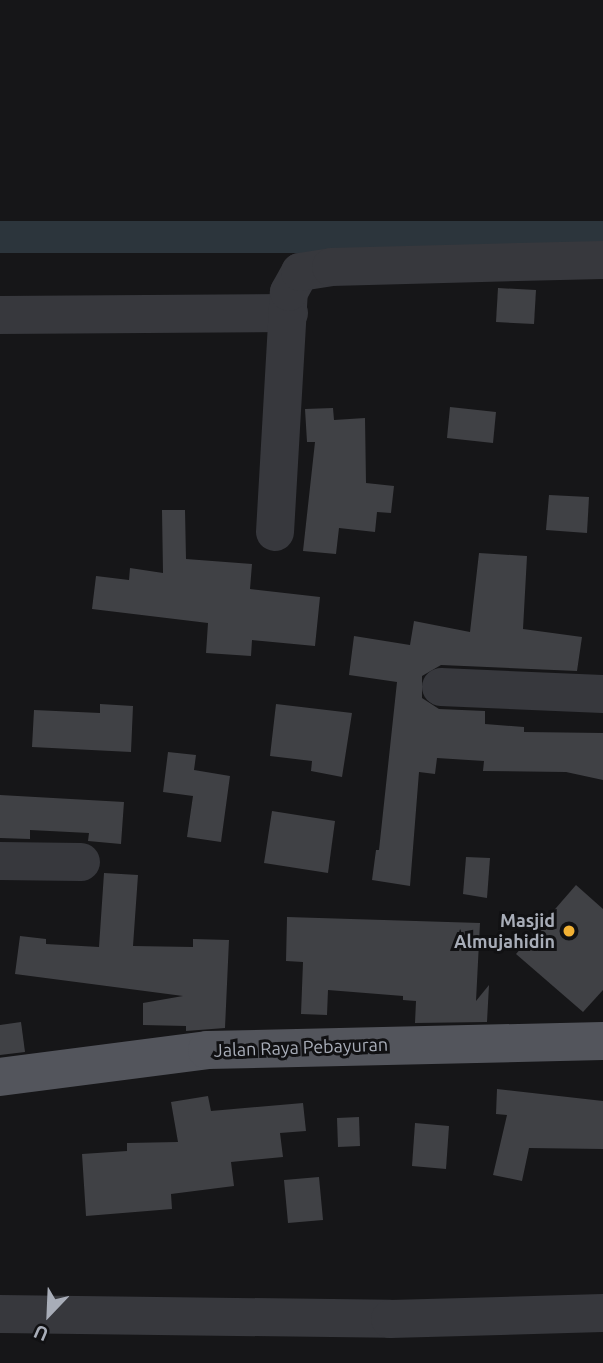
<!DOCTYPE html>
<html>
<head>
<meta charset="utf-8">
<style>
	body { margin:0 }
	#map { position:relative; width:603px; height:1363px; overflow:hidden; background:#161618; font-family:Ubuntu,sans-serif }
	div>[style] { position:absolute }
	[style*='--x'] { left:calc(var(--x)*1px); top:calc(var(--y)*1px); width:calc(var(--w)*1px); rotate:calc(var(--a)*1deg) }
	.canal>* { height:32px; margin:-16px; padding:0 16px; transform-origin:16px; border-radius:16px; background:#2c353c }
	.building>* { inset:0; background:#404145 }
	.minor>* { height:38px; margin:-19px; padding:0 19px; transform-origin:19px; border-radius:19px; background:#37383d }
	.major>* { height:38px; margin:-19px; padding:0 19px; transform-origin:19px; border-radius:19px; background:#53555c }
	.dots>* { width:19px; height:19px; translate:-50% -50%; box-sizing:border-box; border:4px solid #111113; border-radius:50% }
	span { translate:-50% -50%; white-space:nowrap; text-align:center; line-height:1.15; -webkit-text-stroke:6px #111113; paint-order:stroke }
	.poi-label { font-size:18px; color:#a8adb8; font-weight:700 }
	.right { translate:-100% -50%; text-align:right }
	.street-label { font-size:18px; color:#a8adb8 }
	.north { position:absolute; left:14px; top:1279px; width:70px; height:70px; -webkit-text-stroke:5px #111113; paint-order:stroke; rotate:203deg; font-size:19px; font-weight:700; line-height:28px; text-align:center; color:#a8adb8 }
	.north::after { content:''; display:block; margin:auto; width:24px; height:32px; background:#a8adb8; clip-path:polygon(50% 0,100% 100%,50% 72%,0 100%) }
</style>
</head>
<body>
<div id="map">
	<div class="canal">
		<div style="--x:0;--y:237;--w:603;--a:0"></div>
	</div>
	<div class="building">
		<div style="clip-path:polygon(498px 288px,536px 290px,534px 324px,496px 322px)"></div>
		<div style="clip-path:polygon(450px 407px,496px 412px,493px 443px,447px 438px)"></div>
		<div style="clip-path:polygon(333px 408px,334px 420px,365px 418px,366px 483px,394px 486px,391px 513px,377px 512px,375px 532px,339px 528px,336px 554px,303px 551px,315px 442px,307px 442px,305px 409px)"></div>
		<div style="clip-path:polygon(549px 495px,589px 497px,587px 533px,546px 530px)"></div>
		<div style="clip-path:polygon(162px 510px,185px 510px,186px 559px,252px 564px,250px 589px,320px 597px,315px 646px,252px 640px,251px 656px,206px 653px,208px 623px,92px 609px,96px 576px,129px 580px,130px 568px,163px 573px)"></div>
		<div style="clip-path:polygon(479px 553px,527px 556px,523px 629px,582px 637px,577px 671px,441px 665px,422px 676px,422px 698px,439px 709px,485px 711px,485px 724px,524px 727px,524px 732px,603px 733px,603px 780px,566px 772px,483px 771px,484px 761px,437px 758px,435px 774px,419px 772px,410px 886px,372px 880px,376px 850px,379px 850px,397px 682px,349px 675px,354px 636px,410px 645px,414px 621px,470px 632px)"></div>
		<div style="clip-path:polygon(100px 704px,133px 706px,131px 752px,32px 747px,34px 710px,100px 713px)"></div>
		<div style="clip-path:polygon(276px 704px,352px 713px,342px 777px,311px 771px,312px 761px,270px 756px)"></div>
		<div style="clip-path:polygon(168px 752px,196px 755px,194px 770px,230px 776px,221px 842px,187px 837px,193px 796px,163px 792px)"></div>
		<div style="clip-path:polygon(0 795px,124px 802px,121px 844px,88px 841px,89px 833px,30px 830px,30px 839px,0 838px)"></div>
		<div style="clip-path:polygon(272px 811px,335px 821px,328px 873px,264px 863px)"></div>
		<div style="clip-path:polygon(466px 857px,490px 858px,487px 898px,463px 894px)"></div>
		<div style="clip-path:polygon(104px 873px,138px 875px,133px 946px,193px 947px,193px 939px,229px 940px,225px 1028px,186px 1031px,186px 1026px,143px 1025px,143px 1003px,183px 996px,15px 974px,20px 936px,46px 939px,46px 944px,99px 947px)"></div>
		<div style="clip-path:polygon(576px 885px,603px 909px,603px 990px,583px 1012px,516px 954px)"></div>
		<div style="clip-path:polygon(287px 917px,480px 923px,476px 1001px,489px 985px,487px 1022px,415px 1023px,416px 1001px,403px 1000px,403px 996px,328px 990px,327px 1015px,301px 1014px,303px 962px,286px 961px)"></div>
		<div style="clip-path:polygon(21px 1022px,25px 1052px,0 1055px,0 1025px)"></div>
		<div style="clip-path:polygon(497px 1089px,603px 1101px,603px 1149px,529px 1148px,522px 1181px,493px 1175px,507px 1115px,496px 1114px)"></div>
		<div style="clip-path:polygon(208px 1096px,211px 1111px,303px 1103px,306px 1131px,280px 1133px,283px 1157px,231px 1162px,234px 1186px,171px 1194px,172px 1209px,86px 1216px,82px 1154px,127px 1151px,127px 1143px,178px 1142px,171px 1102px)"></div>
		<div style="clip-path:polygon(359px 1117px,360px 1146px,338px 1147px,337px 1118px)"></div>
		<div style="clip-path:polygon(415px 1123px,449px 1126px,446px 1169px,412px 1166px)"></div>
		<div style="clip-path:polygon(319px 1177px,323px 1220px,288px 1223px,284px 1180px)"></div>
	</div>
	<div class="minor">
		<div style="--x:0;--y:315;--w:289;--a:-0.4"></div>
		<div style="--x:275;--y:532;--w:240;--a:-86.7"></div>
		<div style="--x:289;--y:292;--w:23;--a:-61"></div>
		<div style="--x:300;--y:272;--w:31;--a:-9"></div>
		<div style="--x:331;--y:267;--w:272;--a:-1.5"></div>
		<div style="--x:441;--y:687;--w:162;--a:2.5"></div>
		<div style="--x:0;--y:861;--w:81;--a:0.7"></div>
		<div style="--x:0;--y:1314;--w:390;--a:0.7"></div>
		<div style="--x:390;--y:1319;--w:213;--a:-1.6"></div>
	</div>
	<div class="major">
		<div style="--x:0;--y:1077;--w:209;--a:-7.4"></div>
		<div style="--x:207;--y:1050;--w:396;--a:-1.3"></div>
	</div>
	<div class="dots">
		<div style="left:569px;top:931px;background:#f2b134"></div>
	</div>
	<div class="poi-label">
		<span class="right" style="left:555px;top:931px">Masjid<br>Almujahidin</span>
	</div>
	<div class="street-label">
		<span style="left:301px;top:1047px;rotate:-2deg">Jalan Raya Pebayuran</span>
	</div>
	<div class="north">U</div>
</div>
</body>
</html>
